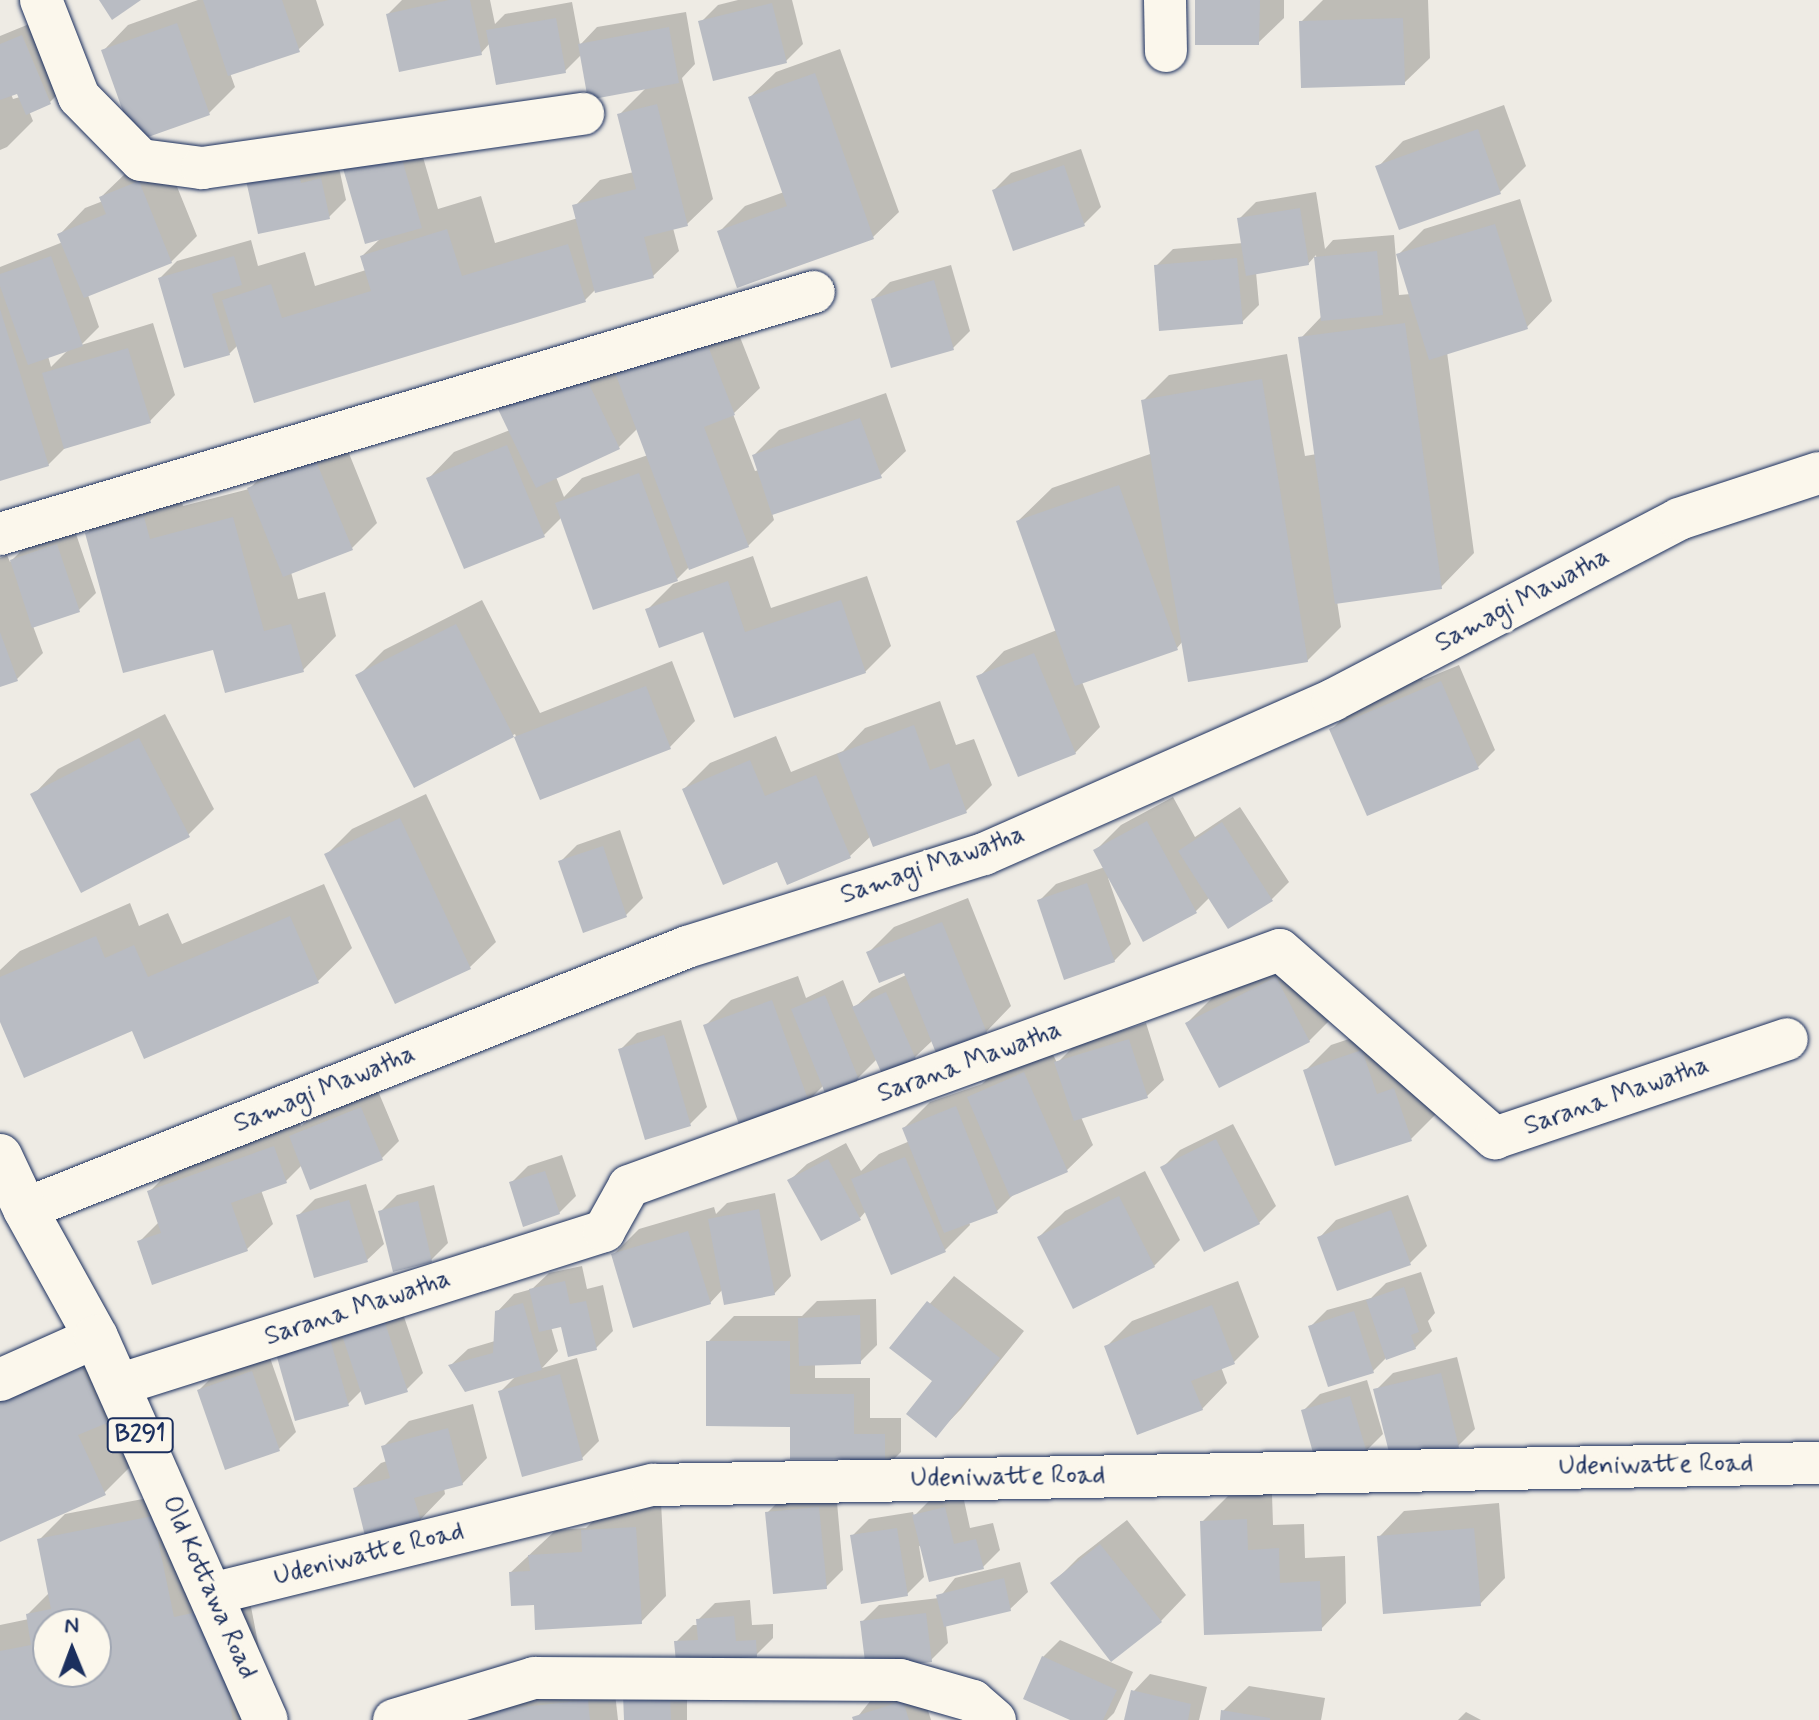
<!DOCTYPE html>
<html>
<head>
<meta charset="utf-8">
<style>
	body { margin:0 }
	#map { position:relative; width:1819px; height:1720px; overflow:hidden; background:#eeebe4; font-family:Mynerve,sans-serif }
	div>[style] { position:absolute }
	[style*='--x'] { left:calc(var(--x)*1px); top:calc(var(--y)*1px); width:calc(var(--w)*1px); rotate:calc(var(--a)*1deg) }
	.shadow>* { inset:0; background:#0003 }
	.building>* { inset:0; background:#b9bcc3 }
	.roads { filter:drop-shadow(0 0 2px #1b2f5e) drop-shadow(0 0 2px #1b2f5e) }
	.minor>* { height:42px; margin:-21px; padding:0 21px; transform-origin:21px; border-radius:21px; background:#fbf7ec }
	.primary>* { height:44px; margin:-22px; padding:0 22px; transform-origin:22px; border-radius:22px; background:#fbf7ec }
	span { translate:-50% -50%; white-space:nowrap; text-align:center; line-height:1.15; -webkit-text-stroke:7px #fbf7ec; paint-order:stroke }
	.shield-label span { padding:2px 6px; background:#fbf7ec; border:2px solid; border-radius:6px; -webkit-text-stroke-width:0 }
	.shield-label { font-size:24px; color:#1b2f5e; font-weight:700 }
	.street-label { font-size:26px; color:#1b2f5e }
	.north { position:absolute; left:32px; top:1608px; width:80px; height:80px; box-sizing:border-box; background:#fbf7ec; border:2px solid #a1a7b3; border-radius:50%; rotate:359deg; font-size:22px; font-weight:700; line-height:32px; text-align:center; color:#1b2f5e }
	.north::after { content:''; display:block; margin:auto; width:28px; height:36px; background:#1b2f5e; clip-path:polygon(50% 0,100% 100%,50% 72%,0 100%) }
</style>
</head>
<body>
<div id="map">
	<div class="shadow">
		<div style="clip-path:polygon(198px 0,316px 0,324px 25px,298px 50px,230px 73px,235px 87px,209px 113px,103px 51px,128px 25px)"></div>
		<div style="clip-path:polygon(402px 0,490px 0,495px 24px,505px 14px,572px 2px,580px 45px,597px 27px,686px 12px,695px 64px,682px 78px,713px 199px,687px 224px,673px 228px,679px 251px,653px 276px,596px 289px,585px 300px,238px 345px,229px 354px,160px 278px,177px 261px,251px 240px,258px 266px,305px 252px,315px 286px,366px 270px,362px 256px,381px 238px,345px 165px,416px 133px,438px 209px,481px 196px,495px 243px,578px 218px,575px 206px,600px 180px,634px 172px,619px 115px,647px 87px,582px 54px,565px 71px,490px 43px,481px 53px,388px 14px)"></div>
		<div style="clip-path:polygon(738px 0,792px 0,803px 44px,786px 61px,701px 22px,718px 5px)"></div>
		<div style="clip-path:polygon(1197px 0,1284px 0,1284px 18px,1258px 43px)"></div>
		<div style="clip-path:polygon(1323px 0,1428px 0,1430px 58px,1404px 83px,1301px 22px)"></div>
		<div style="clip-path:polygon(evenodd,39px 20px,67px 85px,50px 102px,29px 111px,33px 121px,7px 147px,0 150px,0 36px,39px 20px,18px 91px,20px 97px,13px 99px,11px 94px,18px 91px)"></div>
		<div style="clip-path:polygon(840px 49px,899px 212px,873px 237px,719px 232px,745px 206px,784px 192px,750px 97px,776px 72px)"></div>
		<div style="clip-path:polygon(1504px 105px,1526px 166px,1500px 192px,1378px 167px,1403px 141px)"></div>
		<div style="clip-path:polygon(1081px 149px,1101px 207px,1084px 224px,994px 190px,1011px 173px)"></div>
		<div style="clip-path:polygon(evenodd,165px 157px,197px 236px,171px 262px,88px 295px,99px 327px,81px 345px,153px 323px,175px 395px,150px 421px,67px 446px,48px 465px,0 479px,0 267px,63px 242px,60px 234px,85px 208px,103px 201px,101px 197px,127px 172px,165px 157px,69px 349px,51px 367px,48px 356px,69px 349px)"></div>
		<div style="clip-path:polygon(338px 163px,346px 200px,329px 217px,247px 176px)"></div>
		<div style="clip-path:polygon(1316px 192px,1325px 249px,1333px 240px,1394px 235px,1399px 295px,1411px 294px,1398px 255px,1424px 229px,1520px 199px,1552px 301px,1527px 327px,1447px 352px,1474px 553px,1441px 587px,1337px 601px,1341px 627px,1307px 661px,1183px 641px,1177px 648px,1082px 682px,1100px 727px,1075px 753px,979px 677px,1004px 651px,1057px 630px,1018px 521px,1052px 488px,1153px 453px,1143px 401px,1169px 375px,1287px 354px,1305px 456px,1317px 454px,1301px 338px,1322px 316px,1316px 255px,1308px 264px,1256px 272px,1259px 305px,1242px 322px,1156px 266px,1173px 249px,1243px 243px,1239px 219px,1256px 202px)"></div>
		<div style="clip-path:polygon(951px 265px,970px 331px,953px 348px,873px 299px,890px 282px)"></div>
		<div style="clip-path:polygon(evenodd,727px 304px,760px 388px,733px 414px,755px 471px,759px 470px,754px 455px,779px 430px,886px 393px,906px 451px,880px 476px,772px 513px,774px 520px,748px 546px,690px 566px,677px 579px,562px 517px,544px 535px,429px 478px,454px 452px,510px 430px,499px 405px,727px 304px,638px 428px,648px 455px,582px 478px,564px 497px,556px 477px,619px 447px,638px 428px)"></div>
		<div style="clip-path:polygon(342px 436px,377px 523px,352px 548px,291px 572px,298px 599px,325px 592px,336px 636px,303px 670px,215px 647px,87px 533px,121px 500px,178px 485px,183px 506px,249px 489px,275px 463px)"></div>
		<div style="clip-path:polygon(74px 528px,96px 593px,79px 610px,33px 626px,43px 653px,17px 679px,0 685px,0 558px,7px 555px,10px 562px,29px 543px)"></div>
		<div style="clip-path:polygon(753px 556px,771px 608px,867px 576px,891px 646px,865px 672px,705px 630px,648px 609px,673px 584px)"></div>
		<div style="clip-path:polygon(482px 600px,540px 713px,672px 661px,695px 721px,670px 747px,541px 798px,515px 734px,415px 785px,358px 676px,384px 650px)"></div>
		<div style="clip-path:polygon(1459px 665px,1495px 750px,1478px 767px,1331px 730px,1357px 704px,1421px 676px,1423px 680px)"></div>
		<div style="clip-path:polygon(940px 701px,956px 745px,974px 739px,992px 785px,966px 811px,871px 836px,850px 856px,779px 860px,684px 789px,710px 763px,776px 736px,791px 772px,843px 751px,865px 728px)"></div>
		<div style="clip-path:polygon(165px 714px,214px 809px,188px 835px,33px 795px,58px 769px)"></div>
		<div style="clip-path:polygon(426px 794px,496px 942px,470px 967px,396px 1002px,326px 855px,352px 829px)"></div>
		<div style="clip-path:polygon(1173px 797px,1195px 837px,1240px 807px,1289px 882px,1272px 899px,1229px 927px,1210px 897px,1195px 912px,1108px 878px,1131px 944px,1114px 961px,1039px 901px,1056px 884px,1105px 867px,1096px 850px,1121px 825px)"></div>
		<div style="clip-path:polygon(620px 830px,643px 898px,626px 915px,584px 930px,560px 862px,577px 845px)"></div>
		<div style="clip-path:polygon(324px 884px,352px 948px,318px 981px,145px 1056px,133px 1029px,0 1017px,0 970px,20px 951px,130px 903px,139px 926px,168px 913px,182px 944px)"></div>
		<div style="clip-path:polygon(968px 898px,1011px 1006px,986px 1032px,933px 1040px,915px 1057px,878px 1058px,858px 1078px,824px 1085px,808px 1101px,705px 1026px,731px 1000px,798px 976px,806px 998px,843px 980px,854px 1008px,872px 991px,906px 975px,905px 971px,868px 953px,894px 927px)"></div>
		<div style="clip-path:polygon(1302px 952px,1335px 1015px,1309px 1041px,1187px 1023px,1213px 997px)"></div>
		<div style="clip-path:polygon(681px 1020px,707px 1107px,690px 1124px,620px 1050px,637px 1033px)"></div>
		<div style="clip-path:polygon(1146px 1023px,1164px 1080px,1147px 1096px,1081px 1117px,1093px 1145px,1067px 1170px,1015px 1193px,997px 1211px,969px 1222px,970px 1225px,944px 1251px,866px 1211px,860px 1218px,790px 1180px,807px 1164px,846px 1143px,861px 1171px,879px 1154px,910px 1141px,904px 1128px,930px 1102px,982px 1084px,995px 1071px,1050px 1048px,1057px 1063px,1074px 1046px)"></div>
		<div style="clip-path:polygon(1388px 1026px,1437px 1113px,1411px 1139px,1305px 1071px,1331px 1045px)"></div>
		<div style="clip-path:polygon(378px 1091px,399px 1141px,382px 1158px,302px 1165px,286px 1181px,261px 1190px,273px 1224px,247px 1249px,139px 1242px,159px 1222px,149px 1192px,175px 1166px,300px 1122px,301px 1126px,308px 1120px)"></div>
		<div style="clip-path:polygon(1233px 1124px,1276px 1206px,1259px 1223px,1163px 1167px,1180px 1150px)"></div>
		<div style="clip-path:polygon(562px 1155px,576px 1196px,559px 1213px,511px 1183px,528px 1166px)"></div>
		<div style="clip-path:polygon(1145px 1171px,1180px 1240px,1154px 1266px,1039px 1237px,1065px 1211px)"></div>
		<div style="clip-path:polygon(366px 1184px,384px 1244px,366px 1261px,298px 1216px,315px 1199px)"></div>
		<div style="clip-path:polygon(434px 1185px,448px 1243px,431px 1260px,380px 1212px,397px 1195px)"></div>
		<div style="clip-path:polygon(775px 1193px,791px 1276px,774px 1294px,723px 1289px,710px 1303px,613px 1255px,639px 1229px,714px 1207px,716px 1214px,727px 1203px)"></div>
		<div style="clip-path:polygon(1408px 1195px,1427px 1246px,1410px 1263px,1320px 1237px,1336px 1220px)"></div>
		<div style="clip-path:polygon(582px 1266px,587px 1289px,603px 1285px,613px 1331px,596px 1348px,563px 1325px,551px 1327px,558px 1351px,542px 1368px,577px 1358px,599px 1441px,582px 1458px,500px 1392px,517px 1375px,451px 1365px,468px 1349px,495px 1341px,497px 1312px,514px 1294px,532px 1289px,549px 1273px)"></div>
		<div style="clip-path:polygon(1421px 1272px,1435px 1313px,1428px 1321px,1432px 1331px,1415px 1348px,1386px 1358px,1373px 1371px,1310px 1327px,1327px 1310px,1371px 1298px,1386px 1283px)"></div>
		<div style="clip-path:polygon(954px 1276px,1024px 1331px,961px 1409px,936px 1435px,935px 1381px,892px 1347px)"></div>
		<div style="clip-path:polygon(1238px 1281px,1259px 1337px,1234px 1362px,1221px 1367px,1227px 1383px,1202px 1409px,1106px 1347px,1132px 1321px)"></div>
		<div style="clip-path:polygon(876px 1299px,877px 1345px,860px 1362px,815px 1364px,815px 1378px,870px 1378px,870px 1418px,901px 1418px,901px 1452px,884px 1469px,852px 1457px,792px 1425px,708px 1342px,734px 1316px,802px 1316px,817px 1301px)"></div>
		<div style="clip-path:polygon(399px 1302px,423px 1373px,406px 1390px,362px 1390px,348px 1404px,275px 1344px)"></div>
		<div style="clip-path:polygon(114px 1332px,138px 1459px,104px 1493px,0 1540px,0 1383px)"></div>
		<div style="clip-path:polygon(269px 1355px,296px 1432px,279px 1449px,199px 1390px,216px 1373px)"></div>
		<div style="clip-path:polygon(1457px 1357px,1475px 1429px,1458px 1446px,1376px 1390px,1393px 1373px)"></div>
		<div style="clip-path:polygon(1367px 1380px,1383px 1434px,1366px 1451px,1303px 1411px,1320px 1394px)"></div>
		<div style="clip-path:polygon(473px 1404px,487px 1458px,462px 1484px,444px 1488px,445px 1494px,420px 1520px,355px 1488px,381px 1463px,387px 1461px,383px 1447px,409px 1421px)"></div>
		<div style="clip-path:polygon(836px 1491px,843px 1570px,826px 1587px,767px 1513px,784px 1496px)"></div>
		<div style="clip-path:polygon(962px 1491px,970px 1528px,993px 1523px,1000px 1550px,983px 1567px,919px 1546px,924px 1577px,907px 1594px,852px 1536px,869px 1519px,913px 1512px,914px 1516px,932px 1498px)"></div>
		<div style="clip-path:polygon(evenodd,179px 1492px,198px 1586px,245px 1576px,273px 1720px,0 1720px,0 1625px,29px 1619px,28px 1614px,50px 1592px,39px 1540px,65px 1514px,179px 1492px,48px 1624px,96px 1624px,96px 1672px,48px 1672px,48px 1624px)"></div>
		<div style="clip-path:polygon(1272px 1494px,1273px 1525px,1304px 1524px,1305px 1558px,1345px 1556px,1346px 1603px,1321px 1629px,1202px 1522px,1228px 1496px)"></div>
		<div style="clip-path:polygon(661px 1502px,666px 1596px,641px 1622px,536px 1603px,511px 1572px,556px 1530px,586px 1528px,609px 1505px)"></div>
		<div style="clip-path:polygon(1499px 1503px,1505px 1578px,1480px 1604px,1379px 1537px,1404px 1511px)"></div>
		<div style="clip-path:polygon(1127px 1520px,1186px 1595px,1161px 1621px,1053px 1583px,1078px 1558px)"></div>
		<div style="clip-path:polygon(1020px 1562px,1028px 1592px,1010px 1609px,946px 1625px,948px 1643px,931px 1660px,862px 1622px,879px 1605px,939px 1598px,955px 1578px)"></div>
		<div style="clip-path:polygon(750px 1600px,752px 1625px,773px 1624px,773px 1638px,756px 1655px,676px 1642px,693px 1625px,699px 1625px,698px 1620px,715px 1603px)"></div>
		<div style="clip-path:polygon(1060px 1640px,1133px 1672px,1114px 1713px,1107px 1720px,1075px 1720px,1043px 1657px)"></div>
		<div style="clip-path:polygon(1150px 1674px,1207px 1687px,1199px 1720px,1126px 1720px,1133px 1692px)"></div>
		<div style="clip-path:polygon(613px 1675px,618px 1720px,458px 1720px)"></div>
		<div style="clip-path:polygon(687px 1678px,687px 1720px,626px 1720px)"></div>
		<div style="clip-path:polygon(920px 1685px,931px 1720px,855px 1720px,871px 1700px)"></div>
		<div style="clip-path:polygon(1249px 1686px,1325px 1698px,1321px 1720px,1222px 1720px,1223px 1711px)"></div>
		<div style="clip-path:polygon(1466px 1712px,1481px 1720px,1458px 1720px)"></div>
	</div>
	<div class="building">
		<div style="clip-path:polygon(99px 0,141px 0,112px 20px)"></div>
		<div style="clip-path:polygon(203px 0,282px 0,300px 52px,228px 76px)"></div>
		<div style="clip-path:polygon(449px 0,470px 0,482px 55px,399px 72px,386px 14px)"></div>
		<div style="clip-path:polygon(1195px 0,1260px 0,1259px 45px,1195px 45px)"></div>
		<div style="clip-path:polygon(772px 3px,787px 63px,713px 81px,698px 21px)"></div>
		<div style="clip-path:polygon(556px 18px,566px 73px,496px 85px,486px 30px)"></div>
		<div style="clip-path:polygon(1403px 18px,1405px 85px,1301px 88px,1299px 21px)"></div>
		<div style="clip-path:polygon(177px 23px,210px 115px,134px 142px,101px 50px)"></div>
		<div style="clip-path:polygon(669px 27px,679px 83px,588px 100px,578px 44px)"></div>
		<div style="clip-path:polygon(22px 35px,51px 104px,26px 115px,17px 94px,0 100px,0 44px)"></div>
		<div style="clip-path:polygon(815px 73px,874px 239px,737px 288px,717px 231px,787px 206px,748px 97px)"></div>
		<div style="clip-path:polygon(657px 104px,688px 226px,644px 237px,654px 278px,595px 293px,572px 205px,636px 189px,617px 114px)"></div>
		<div style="clip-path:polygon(1478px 129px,1501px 194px,1399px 230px,1375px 166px)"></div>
		<div style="clip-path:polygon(399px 149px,422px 228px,365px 244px,342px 165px)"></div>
		<div style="clip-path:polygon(297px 164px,301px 183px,321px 178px,330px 219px,258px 234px,245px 176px)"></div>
		<div style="clip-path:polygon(1064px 165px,1085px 226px,1013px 251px,992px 190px)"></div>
		<div style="clip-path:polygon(139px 181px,172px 263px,84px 298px,57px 234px,106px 214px,99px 197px)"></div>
		<div style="clip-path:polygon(1300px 208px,1309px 265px,1246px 276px,1237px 218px)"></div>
		<div style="clip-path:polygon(1495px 224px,1528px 329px,1429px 360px,1396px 254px)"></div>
		<div style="clip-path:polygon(447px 229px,462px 276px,568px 244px,586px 302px,254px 403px,222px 300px,271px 284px,282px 318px,371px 291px,360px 256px)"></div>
		<div style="clip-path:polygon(1377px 251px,1383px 315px,1321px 321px,1314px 257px)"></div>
		<div style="clip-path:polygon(51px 256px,83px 346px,28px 365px,0 286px,0 274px)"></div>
		<div style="clip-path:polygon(234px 256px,242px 285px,212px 294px,230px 355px,184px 368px,158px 278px)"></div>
		<div style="clip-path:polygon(1237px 258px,1243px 324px,1159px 331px,1154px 265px)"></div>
		<div style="clip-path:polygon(934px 280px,954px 350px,891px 368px,871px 299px)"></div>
		<div style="clip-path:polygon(0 309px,49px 466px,0 481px)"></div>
		<div style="clip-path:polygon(1405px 323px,1442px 589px,1335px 604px,1298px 337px)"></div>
		<div style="clip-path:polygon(701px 328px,735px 415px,704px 427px,749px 547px,689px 570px,611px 362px)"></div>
		<div style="clip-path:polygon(128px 348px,151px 423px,64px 449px,42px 373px)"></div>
		<div style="clip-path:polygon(580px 365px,620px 449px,536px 488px,496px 405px)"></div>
		<div style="clip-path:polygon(1262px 379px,1308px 662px,1188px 682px,1141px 400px)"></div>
		<div style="clip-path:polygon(860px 418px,882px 478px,772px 515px,752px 455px)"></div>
		<div style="clip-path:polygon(507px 445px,545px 537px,464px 569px,426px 478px)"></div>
		<div style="clip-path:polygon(316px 461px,353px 550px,283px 577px,247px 488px)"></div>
		<div style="clip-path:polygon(639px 473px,678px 581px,593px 610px,555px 503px)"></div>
		<div style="clip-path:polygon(1119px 485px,1178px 650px,1075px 686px,1016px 521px)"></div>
		<div style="clip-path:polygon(144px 517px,150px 539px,233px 517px,264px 631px,291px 624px,304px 672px,225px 693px,213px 650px,123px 673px,85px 533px)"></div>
		<div style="clip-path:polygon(57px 544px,80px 612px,32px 628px,10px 560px)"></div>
		<div style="clip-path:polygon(728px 581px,745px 632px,841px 600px,866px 673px,734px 718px,703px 632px,659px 648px,645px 609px)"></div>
		<div style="clip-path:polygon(456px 624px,514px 737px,646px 686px,671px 749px,540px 800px,514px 737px,414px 788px,355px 675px)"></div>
		<div style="clip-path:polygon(0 632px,18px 681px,0 687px)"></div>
		<div style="clip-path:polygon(1034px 653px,1076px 754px,1018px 777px,976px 676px)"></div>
		<div style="clip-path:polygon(1441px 681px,1479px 769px,1367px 816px,1329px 729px)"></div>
		<div style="clip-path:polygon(914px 725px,930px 770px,949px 763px,967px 813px,873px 847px,837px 754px)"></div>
		<div style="clip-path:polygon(139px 738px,190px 837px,81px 893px,30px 794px)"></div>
		<div style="clip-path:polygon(750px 760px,765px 796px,816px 775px,851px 858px,787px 885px,777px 862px,723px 885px,682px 789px)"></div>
		<div style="clip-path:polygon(400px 818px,471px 969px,395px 1004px,324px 854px)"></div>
		<div style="clip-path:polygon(1147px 821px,1197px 913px,1143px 942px,1093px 850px)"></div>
		<div style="clip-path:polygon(1222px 822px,1273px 901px,1228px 929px,1178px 851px)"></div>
		<div style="clip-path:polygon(603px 846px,627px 917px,583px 933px,558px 861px)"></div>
		<div style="clip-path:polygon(1087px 883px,1115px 962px,1064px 980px,1037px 900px)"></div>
		<div style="clip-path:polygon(290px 916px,319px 983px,144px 1059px,132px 1031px,24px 1078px,0 1022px,0 977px,96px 936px,105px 958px,134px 945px,148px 977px)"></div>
		<div style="clip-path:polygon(942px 922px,987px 1033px,936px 1053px,904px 973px,879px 983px,866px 952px)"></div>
		<div style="clip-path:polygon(1276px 977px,1310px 1042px,1219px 1088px,1185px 1023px)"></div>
		<div style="clip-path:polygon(886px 992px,916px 1059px,882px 1074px,852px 1007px)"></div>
		<div style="clip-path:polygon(825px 995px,859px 1080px,825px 1093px,791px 1009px)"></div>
		<div style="clip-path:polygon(772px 1000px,809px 1102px,740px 1127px,703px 1025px)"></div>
		<div style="clip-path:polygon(664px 1035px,691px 1126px,645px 1140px,618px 1049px)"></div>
		<div style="clip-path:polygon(1129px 1039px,1148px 1098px,1074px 1121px,1054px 1062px)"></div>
		<div style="clip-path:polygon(1362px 1050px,1377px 1094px,1394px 1088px,1412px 1141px,1335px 1166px,1303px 1070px)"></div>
		<div style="clip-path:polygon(1024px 1072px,1068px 1172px,1010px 1197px,967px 1097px)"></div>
		<div style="clip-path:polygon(956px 1106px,998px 1213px,944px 1233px,902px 1128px)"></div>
		<div style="clip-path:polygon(361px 1107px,383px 1160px,310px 1190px,289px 1136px)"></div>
		<div style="clip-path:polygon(1216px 1139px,1260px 1224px,1204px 1252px,1160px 1167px)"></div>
		<div style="clip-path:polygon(274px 1146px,287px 1183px,231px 1203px,248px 1251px,152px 1285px,137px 1241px,161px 1233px,147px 1191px)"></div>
		<div style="clip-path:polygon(905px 1157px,946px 1252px,891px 1275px,851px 1179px)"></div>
		<div style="clip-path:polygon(828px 1159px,861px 1220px,821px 1241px,787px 1180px)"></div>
		<div style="clip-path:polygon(545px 1171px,560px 1214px,523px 1227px,509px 1182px)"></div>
		<div style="clip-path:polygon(1119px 1196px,1155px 1267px,1073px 1309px,1037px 1237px)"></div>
		<div style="clip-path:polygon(349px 1200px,368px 1262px,314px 1278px,296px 1215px)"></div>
		<div style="clip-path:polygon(418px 1201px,432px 1262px,393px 1272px,378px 1211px)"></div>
		<div style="clip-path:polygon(759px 1209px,775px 1295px,724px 1305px,708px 1219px)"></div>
		<div style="clip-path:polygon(1391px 1210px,1411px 1265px,1337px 1291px,1317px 1237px)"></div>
		<div style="clip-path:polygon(688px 1231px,711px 1304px,633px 1328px,611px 1254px)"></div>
		<div style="clip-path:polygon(565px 1281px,570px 1304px,586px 1301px,597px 1350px,568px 1357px,561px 1327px,539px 1332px,529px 1289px)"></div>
		<div style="clip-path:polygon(1404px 1287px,1419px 1332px,1411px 1335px,1416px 1349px,1386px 1360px,1366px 1300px)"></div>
		<div style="clip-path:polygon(927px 1301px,1000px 1358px,936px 1438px,906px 1414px,932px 1381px,889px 1348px)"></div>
		<div style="clip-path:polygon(523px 1303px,542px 1370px,465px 1392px,448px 1365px,493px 1353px,495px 1311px)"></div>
		<div style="clip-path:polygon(1212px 1305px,1235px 1364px,1191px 1381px,1203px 1410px,1137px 1435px,1104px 1346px)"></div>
		<div style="clip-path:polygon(1354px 1311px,1374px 1373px,1328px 1387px,1308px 1326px)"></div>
		<div style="clip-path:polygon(860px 1315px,861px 1364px,799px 1366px,798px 1318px)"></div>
		<div style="clip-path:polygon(383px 1317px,408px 1392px,365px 1405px,341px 1332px)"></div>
		<div style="clip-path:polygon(327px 1328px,349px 1406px,295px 1421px,273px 1343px)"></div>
		<div style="clip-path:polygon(706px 1341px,790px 1341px,790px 1394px,854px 1394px,854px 1434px,885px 1434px,885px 1471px,850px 1471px,850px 1459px,790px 1459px,790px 1427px,706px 1426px)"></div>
		<div style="clip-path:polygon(80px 1364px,107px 1423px,78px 1435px,106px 1495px,0 1542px,0 1400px)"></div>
		<div style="clip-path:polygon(252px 1371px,280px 1451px,225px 1470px,197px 1390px)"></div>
		<div style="clip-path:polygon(1441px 1373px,1459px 1448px,1392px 1464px,1373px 1389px)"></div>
		<div style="clip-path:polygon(560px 1374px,583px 1460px,522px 1477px,498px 1391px)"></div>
		<div style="clip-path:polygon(1350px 1396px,1367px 1453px,1317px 1467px,1301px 1410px)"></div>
		<div style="clip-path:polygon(448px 1428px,463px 1485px,414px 1498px,421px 1521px,365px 1536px,353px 1488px,390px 1478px,381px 1446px)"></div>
		<div style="clip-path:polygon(819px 1507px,827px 1589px,773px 1594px,765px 1512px)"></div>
		<div style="clip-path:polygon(945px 1507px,954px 1544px,976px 1539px,984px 1569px,929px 1582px,912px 1515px)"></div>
		<div style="clip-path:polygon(evenodd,153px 1516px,174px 1617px,211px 1609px,233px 1720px,0 1720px,0 1651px,31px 1645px,26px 1614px,51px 1609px,37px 1539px,153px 1516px,48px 1624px,96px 1624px,96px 1672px,48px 1672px,48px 1624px)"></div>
		<div style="clip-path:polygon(1247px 1519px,1248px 1550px,1279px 1548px,1280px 1583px,1320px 1581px,1322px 1631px,1204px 1635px,1200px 1521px)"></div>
		<div style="clip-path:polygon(636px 1527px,642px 1624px,535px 1630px,534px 1605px,511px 1606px,509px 1572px,530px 1571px,528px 1555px,582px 1552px,581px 1530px)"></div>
		<div style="clip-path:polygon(897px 1528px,908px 1596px,861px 1604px,850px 1535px)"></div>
		<div style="clip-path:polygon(1474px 1528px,1481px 1606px,1383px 1614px,1377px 1536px)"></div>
		<div style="clip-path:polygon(1100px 1544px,1162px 1622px,1111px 1662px,1050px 1583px)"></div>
		<div style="clip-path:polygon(1004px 1578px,1011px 1611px,944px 1627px,936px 1595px)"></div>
		<div style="clip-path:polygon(926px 1613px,932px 1662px,866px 1670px,860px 1621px)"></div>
		<div style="clip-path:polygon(734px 1616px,736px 1641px,756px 1640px,757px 1657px,676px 1662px,674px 1641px,698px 1640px,696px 1619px)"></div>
		<div style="clip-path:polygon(1042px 1656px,1117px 1690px,1103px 1720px,1070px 1720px,1023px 1699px)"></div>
		<div style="clip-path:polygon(1131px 1690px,1191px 1704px,1188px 1720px,1124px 1720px)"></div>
		<div style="clip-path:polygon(623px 1694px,670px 1694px,671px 1720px,624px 1720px)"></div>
		<div style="clip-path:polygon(588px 1700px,590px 1720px,456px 1720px,455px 1714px)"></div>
		<div style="clip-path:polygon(903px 1701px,909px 1720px,853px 1720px,852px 1717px)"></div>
		<div style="clip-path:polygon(1221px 1710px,1270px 1718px,1270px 1720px,1220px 1720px)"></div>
	</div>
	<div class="roads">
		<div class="minor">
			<div style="--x:41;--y:0;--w:104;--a:68.6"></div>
			<div style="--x:79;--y:97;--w:88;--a:45.5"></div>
			<div style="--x:141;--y:160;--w:62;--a:7.5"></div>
			<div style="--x:202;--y:168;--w:385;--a:-8.1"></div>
			<div style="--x:1165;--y:0;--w:51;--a:88.9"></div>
			<div style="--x:0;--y:534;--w:849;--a:-16.56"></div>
			<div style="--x:25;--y:1209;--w:712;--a:-21.59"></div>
			<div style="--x:687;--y:947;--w:311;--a:-17.4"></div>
			<div style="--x:984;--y:854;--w:381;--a:-23.8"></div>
			<div style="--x:1333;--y:700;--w:390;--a:-27.6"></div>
			<div style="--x:1679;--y:519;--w:147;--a:-18.2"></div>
			<div style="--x:0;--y:1380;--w:105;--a:-24.1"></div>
			<div style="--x:118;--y:1385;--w:510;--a:-17.58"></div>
			<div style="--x:604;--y:1231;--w:51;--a:-60.9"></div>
			<div style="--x:629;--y:1186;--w:692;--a:-19.93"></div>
			<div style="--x:1280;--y:950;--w:286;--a:41.2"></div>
			<div style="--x:1495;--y:1138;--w:308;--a:-18.7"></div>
			<div style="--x:211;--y:1594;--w:455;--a:-13.9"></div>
			<div style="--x:653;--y:1485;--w:1166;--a:-1.08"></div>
			<div style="--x:394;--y:1720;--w:146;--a:-16.7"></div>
			<div style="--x:534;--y:1678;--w:366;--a:0.3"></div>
			<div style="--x:900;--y:1680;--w:76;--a:16"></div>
			<div style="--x:973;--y:1701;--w:29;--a:41"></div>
		</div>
		<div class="primary">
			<div style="--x:0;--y:1156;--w:59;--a:64.7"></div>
			<div style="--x:25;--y:1209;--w:146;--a:61"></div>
			<div style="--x:96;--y:1337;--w:419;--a:66.1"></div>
		</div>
	</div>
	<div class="shield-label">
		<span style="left:140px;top:1435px">B291</span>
	</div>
	<div class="street-label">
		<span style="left:1523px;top:601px;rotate:-28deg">Samagi Mawatha</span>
		<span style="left:933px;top:866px;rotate:-19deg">Samagi Mawatha</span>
		<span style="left:970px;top:1063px;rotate:-20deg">Sarana Mawatha</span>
		<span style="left:325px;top:1090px;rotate:-22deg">Samagi Mawatha</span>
		<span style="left:1617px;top:1097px;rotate:-19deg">Sarana Mawatha</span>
		<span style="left:358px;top:1309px;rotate:-18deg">Sarana Mawatha</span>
		<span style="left:1656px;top:1466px;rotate:-1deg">Udeniwatte Road</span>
		<span style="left:1008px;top:1478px;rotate:-1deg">Udeniwatte Road</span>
		<span style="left:369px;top:1555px;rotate:-14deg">Udeniwatte Road</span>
		<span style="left:208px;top:1588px;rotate:66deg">Old Kottawa Road</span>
	</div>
	<div class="north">N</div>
</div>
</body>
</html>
